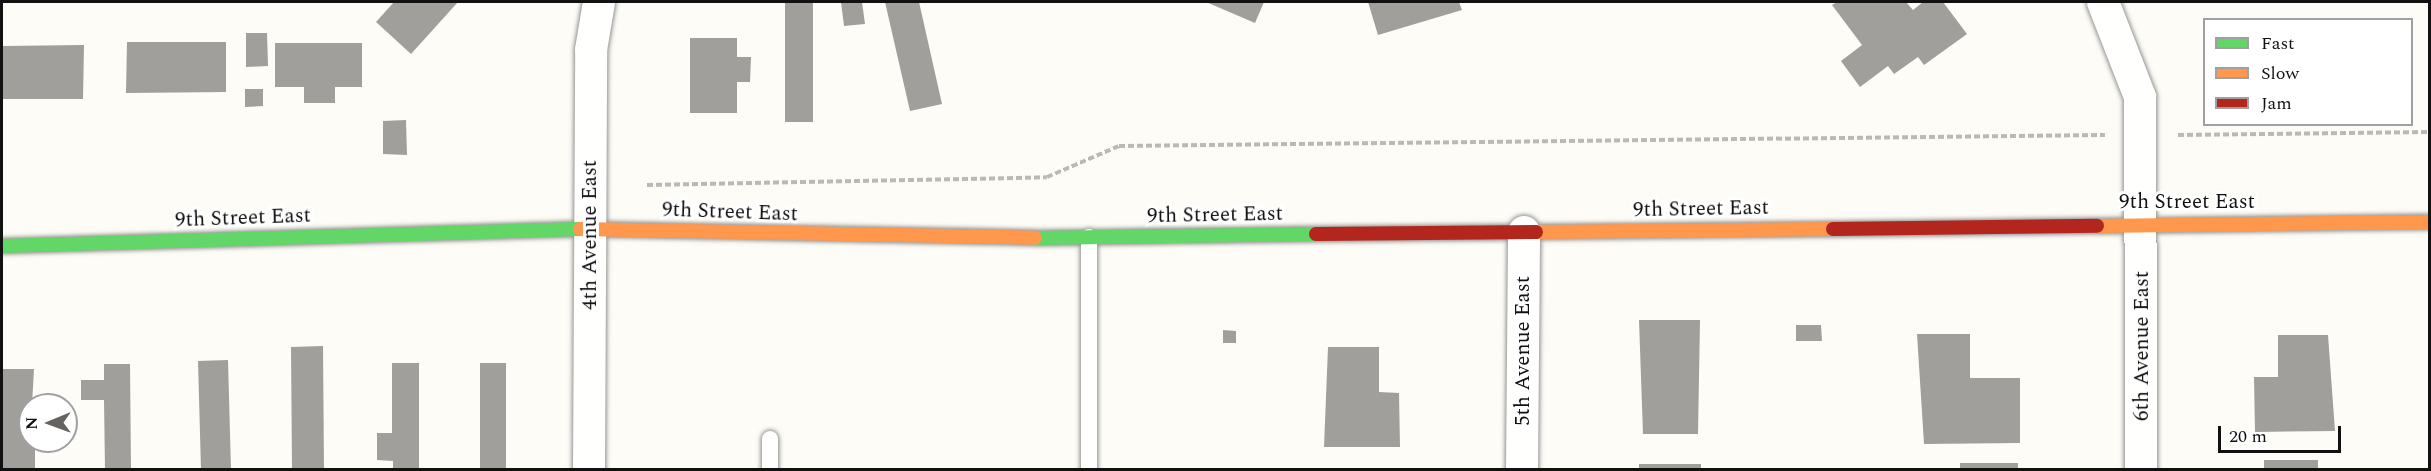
<!DOCTYPE html>
<html>
<head>
<meta charset="utf-8">
<style>
	body { margin:0 }
	#map { position:relative; width:2431px; height:471px; overflow:hidden; background:#fdfcf7; font-family:Spectral,serif }
	div>[style] { position:absolute }
	[style*='--x'] { left:calc(var(--x)*1px); top:calc(var(--y)*1px); width:calc(var(--w)*1px); rotate:calc(var(--a)*1deg) }
	.building>* { inset:0; background:#a19f9c }
	.path>* { height:4px; margin-top:-2px; transform-origin:0; background:repeating-linear-gradient(90deg,#b9b9b8 0 6px,transparent 0 9px) }
	.roads { filter:drop-shadow(0 0 2px #979795) drop-shadow(0 0 2px #979795) }
	.lane>* { height:16px; margin:-8px; padding:0 8px; transform-origin:8px; border-radius:8px; background:#fffffe }
	.street>* { height:32px; margin:-16px; padding:0 16px; transform-origin:16px; border-radius:16px; background:#fffffe }
	.fast>* { height:14px; margin:-7px; padding:0 7px; transform-origin:7px; border-radius:7px; background:#63d668 }
	.slow>* { height:14px; margin:-7px; padding:0 7px; transform-origin:7px; border-radius:7px; background:#ff974d }
	.jam>* { height:14px; margin:-7px; padding:0 7px; transform-origin:7px; border-radius:7px; background:#b3261e }
	span { translate:-50% -50%; white-space:nowrap; text-align:center; line-height:1.15; -webkit-text-stroke:6px #fff; paint-order:stroke }
	.street-label { font-size:21px; color:#111 }
	.frame { position:absolute; inset:0; border:3px solid #111; pointer-events:none }
	.legend { position:absolute; left:2203px; top:18px; width:210px; height:108px; box-sizing:border-box; background:#fff; border:2px solid #a0a0a0; margin:0; padding:8px 10px; list-style:none; font-size:18px; color:#111 }
	.legend li { display:flex; align-items:center; gap:12px; height:30px }
	.legend b { width:30px; border:2px solid #a0a0a0 }
	.north { position:absolute; left:18px; top:393px; width:60px; height:60px; box-sizing:border-box; background:#fff; border:2px solid #a0a0a0; border-radius:50%; rotate:269deg; font-size:16px; font-weight:700; line-height:24px; text-align:center; color:#111 }
	.north::after { content:''; display:block; margin:auto; width:21px; height:27px; background:#646362; clip-path:polygon(50% 0,100% 100%,50% 72%,0 100%) }
	.scale { position:absolute; left:2218px; top:426px; width:123px; height:27px; box-sizing:border-box; border:3px solid #111; border-top:0; padding-left:8px; font-size:18px; line-height:21px; white-space:nowrap; color:#111; -webkit-text-stroke:4px #fff; paint-order:stroke }
</style>
</head>
<body>
<div id="map">
	<div class="building">
		<div style="clip-path:polygon(394px 2px,458px 2px,411px 54px,376px 22px)"></div>
		<div style="clip-path:polygon(785px 2px,813px 2px,813px 122px,785px 122px)"></div>
		<div style="clip-path:polygon(841px 2px,862px 2px,865px 24px,844px 26px)"></div>
		<div style="clip-path:polygon(885px 2px,919px 2px,942px 104px,910px 111px)"></div>
		<div style="clip-path:polygon(1206px 2px,1264px 2px,1255px 23px)"></div>
		<div style="clip-path:polygon(1368px 2px,1459px 2px,1462px 10px,1378px 35px)"></div>
		<div style="clip-path:polygon(1837px 2px,1906px 2px,1913px 10px,1923px 2px,1943px 2px,1967px 34px,1924px 65px,1918px 57px,1894px 74px,1888px 66px,1860px 87px,1841px 61px,1862px 45px,1832px 5px)"></div>
		<div style="clip-path:polygon(246px 33px,267px 33px,268px 66px,246px 67px)"></div>
		<div style="clip-path:polygon(690px 38px,737px 38px,737px 57px,751px 57px,750px 82px,737px 82px,737px 113px,690px 113px)"></div>
		<div style="clip-path:polygon(127px 42px,226px 42px,226px 92px,126px 93px)"></div>
		<div style="clip-path:polygon(275px 43px,362px 43px,362px 87px,335px 87px,335px 103px,304px 103px,304px 87px,275px 87px)"></div>
		<div style="clip-path:polygon(84px 45px,83px 99px,2px 99px,2px 46px)"></div>
		<div style="clip-path:polygon(245px 89px,263px 89px,263px 106px,245px 107px)"></div>
		<div style="clip-path:polygon(406px 120px,407px 155px,383px 154px,383px 121px)"></div>
		<div style="clip-path:polygon(1639px 320px,1700px 320px,1698px 434px,1643px 434px)"></div>
		<div style="clip-path:polygon(1796px 325px,1821px 325px,1822px 341px,1796px 341px)"></div>
		<div style="clip-path:polygon(1223px 330px,1236px 331px,1236px 343px,1223px 343px)"></div>
		<div style="clip-path:polygon(1917px 334px,1970px 334px,1970px 378px,2020px 378px,2020px 443px,1924px 444px)"></div>
		<div style="clip-path:polygon(2278px 335px,2328px 335px,2335px 431px,2255px 432px,2254px 377px,2278px 377px)"></div>
		<div style="clip-path:polygon(323px 346px,324px 470px,292px 470px,291px 347px)"></div>
		<div style="clip-path:polygon(1328px 347px,1379px 347px,1379px 392px,1399px 393px,1400px 447px,1324px 447px)"></div>
		<div style="clip-path:polygon(228px 360px,231px 470px,201px 470px,198px 361px)"></div>
		<div style="clip-path:polygon(392px 363px,419px 363px,419px 470px,393px 470px,393px 461px,377px 460px,377px 433px,392px 433px)"></div>
		<div style="clip-path:polygon(480px 363px,506px 363px,506px 470px,480px 470px)"></div>
		<div style="clip-path:polygon(104px 364px,130px 364px,131px 470px,105px 470px,104px 400px,81px 400px,81px 380px,104px 380px)"></div>
		<div style="clip-path:polygon(2px 369px,34px 369px,30px 441px,35px 441px,35px 470px,2px 470px)"></div>
		<div style="clip-path:polygon(2264px 460px,2318px 460px,2318px 470px,2264px 470px)"></div>
		<div style="clip-path:polygon(1960px 463px,2018px 463px,2018px 470px,1960px 470px)"></div>
		<div style="clip-path:polygon(1639px 464px,1701px 464px,1701px 470px,1639px 470px)"></div>
	</div>
	<div class="path">
		<div style="--x:2178;--y:135;--w:252;--a:-0.7"></div>
		<div style="--x:647;--y:185;--w:400;--a:-1.1"></div>
		<div style="--x:1047;--y:177;--w:78;--a:-23.3"></div>
		<div style="--x:1119;--y:146;--w:986;--a:-0.64"></div>
	</div>
	<div class="roads">
		<div class="lane">
			<div style="--x:770;--y:439;--w:31;--a:90"></div>
			<div style="--x:1089;--y:470;--w:233;--a:-90"></div>
		</div>
		<div class="street">
			<div style="--x:2103;--y:2;--w:102;--a:68.7"></div>
			<div style="--x:2140;--y:97;--w:373;--a:89.8"></div>
			<div style="--x:589;--y:470;--w:420;--a:-89.7"></div>
			<div style="--x:591;--y:50;--w:49;--a:-80.5"></div>
			<div style="--x:1522;--y:470;--w:238;--a:-89.5"></div>
		</div>
		<div class="fast">
			<div style="--x:1035;--y:238;--w:281;--a:-0.8"></div>
			<div style="--x:2;--y:246;--w:578;--a:-1.68"></div>
		</div>
		<div class="slow">
			<div style="--x:2097;--y:226;--w:333;--a:-0.7"></div>
			<div style="--x:580;--y:229;--w:455;--a:1.1"></div>
			<div style="--x:1536;--y:232;--w:297;--a:-0.6"></div>
		</div>
		<div class="jam">
			<div style="--x:1833;--y:229;--w:264;--a:-0.7"></div>
			<div style="--x:1316;--y:234;--w:220;--a:-0.5"></div>
		</div>
	</div>
	<div class="street-label">
		<span style="left:2187px;top:202px">9th Street East</span>
		<span style="left:1701px;top:209px;rotate:-1deg">9th Street East</span>
		<span style="left:730px;top:212px;rotate:2deg">9th Street East</span>
		<span style="left:1215px;top:215px;rotate:-1deg">9th Street East</span>
		<span style="left:243px;top:218px;rotate:-2deg">9th Street East</span>
		<span style="left:590px;top:235px;rotate:-90deg">4th Avenue East</span>
		<span style="left:2142px;top:346px;rotate:-90deg">6th Avenue East</span>
		<span style="left:1523px;top:351px;rotate:-90deg">5th Avenue East</span>
	</div>
	<div class="frame"></div>
	<ul class="legend">
	<li><b style="height:8px;background:#63d668"></b>Fast</li>
	<li><b style="height:8px;background:#ff974d"></b>Slow</li>
	<li><b style="height:8px;background:#b3261e"></b>Jam</li>
	</ul>
	<div class="north">N</div>
	<div class="scale">20 m</div>
</div>
</body>
</html>
